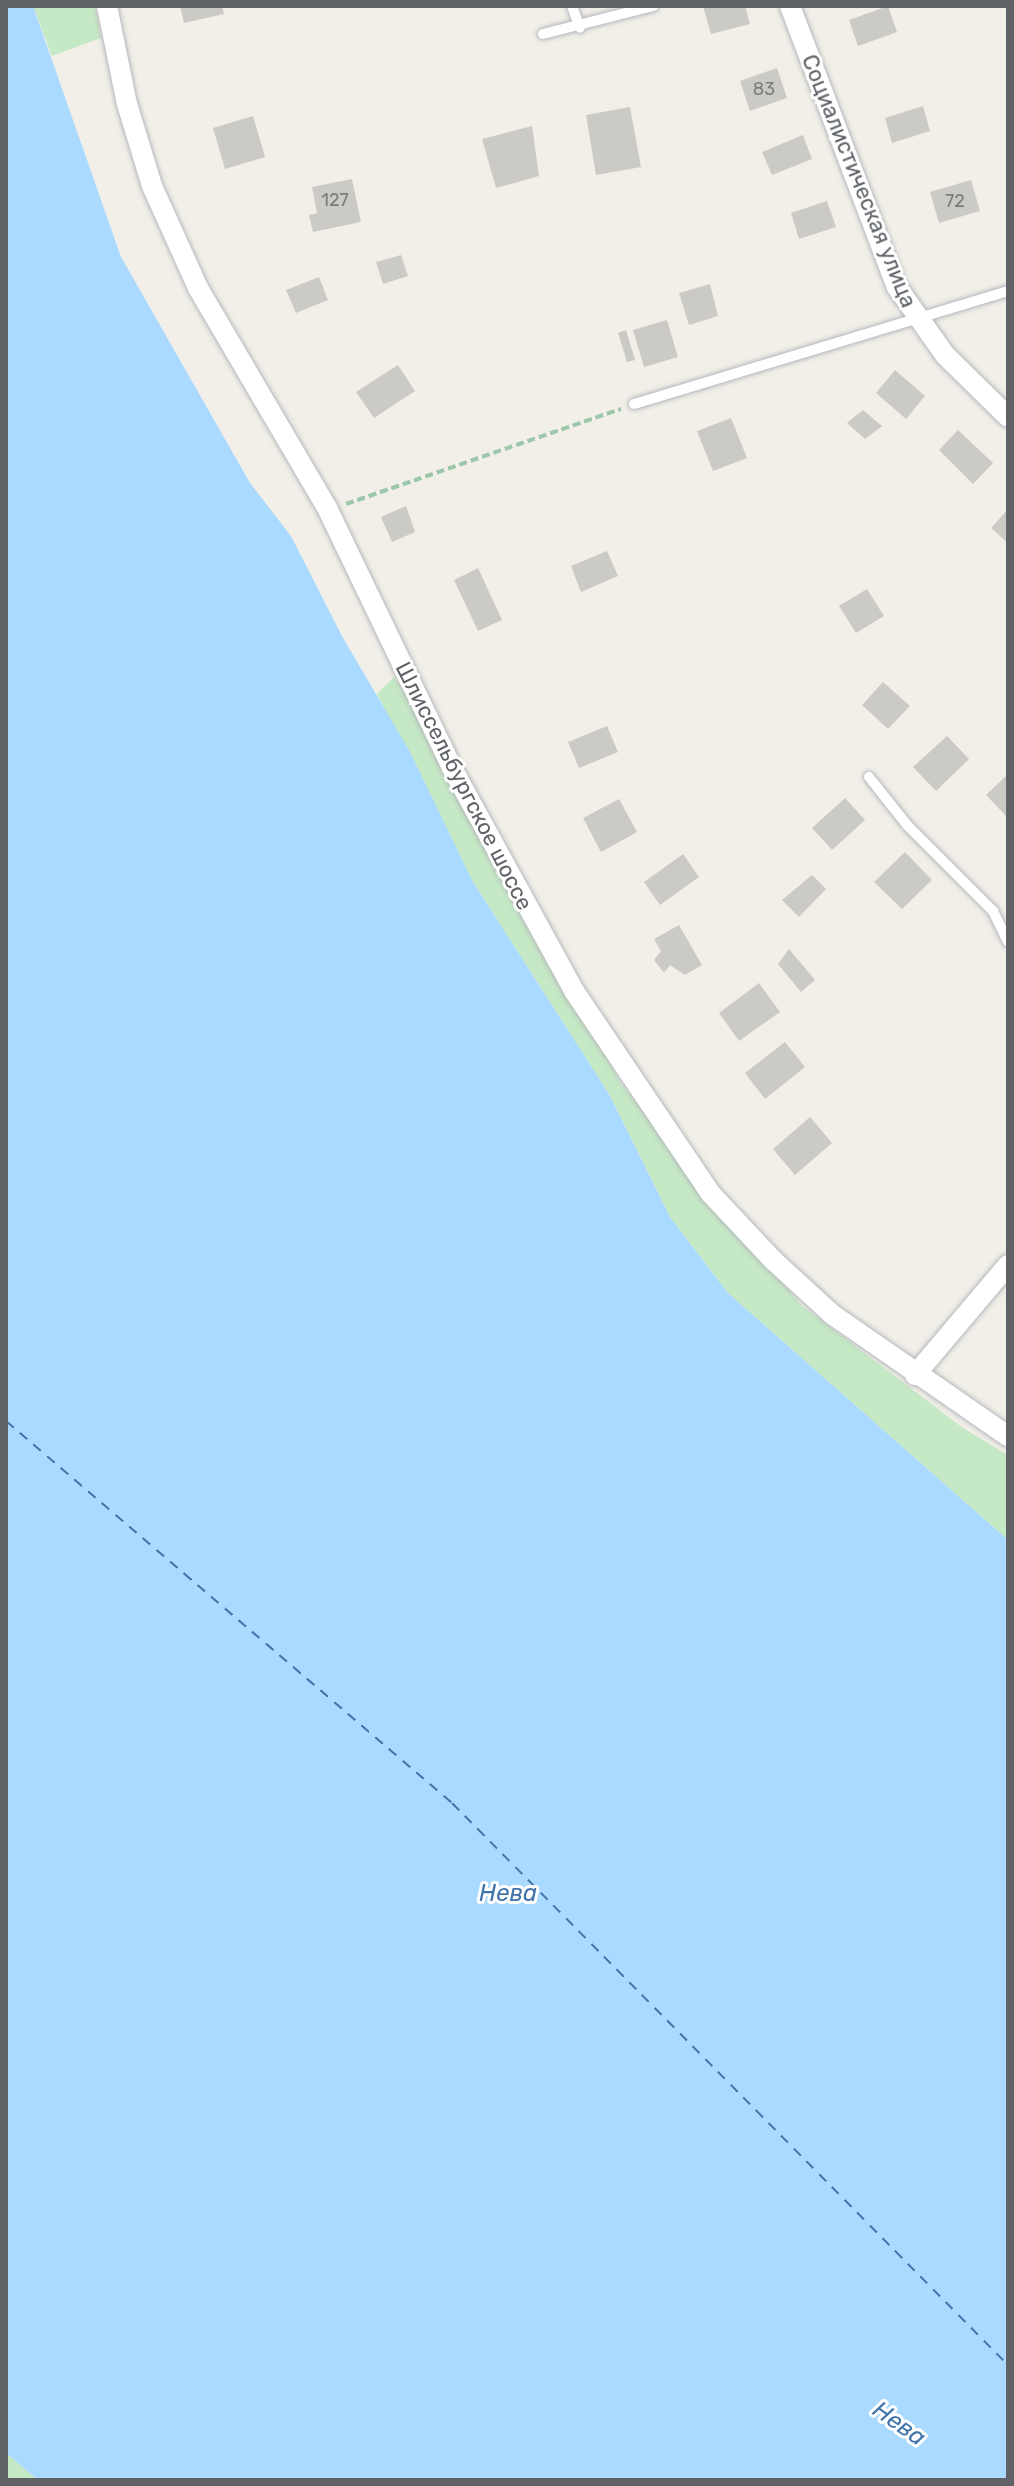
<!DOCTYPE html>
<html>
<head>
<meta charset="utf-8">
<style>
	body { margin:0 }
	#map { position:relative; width:1014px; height:2486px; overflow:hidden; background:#f1efe8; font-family:Rubik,sans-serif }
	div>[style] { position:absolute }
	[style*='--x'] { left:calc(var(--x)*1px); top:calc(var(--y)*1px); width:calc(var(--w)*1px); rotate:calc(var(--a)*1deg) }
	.green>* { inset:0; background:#c5e8c5 }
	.water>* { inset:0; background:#aadaff }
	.ferry>* { height:2px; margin-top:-1px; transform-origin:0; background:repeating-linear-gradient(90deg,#4174aa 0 10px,transparent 0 18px) }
	.building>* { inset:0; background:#cccac5 }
	.path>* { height:4px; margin-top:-2px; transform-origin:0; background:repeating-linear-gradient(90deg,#9cc7a9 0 8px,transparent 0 12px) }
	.roads { filter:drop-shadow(0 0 2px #b5b8bc) drop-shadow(0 0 2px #b5b8bc) }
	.service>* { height:10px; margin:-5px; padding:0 5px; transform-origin:5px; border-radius:5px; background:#fff }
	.minor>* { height:20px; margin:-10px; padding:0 10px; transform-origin:10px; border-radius:10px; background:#fff }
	span { translate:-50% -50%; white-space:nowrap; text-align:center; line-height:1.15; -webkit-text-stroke:6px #fff; paint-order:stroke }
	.number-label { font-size:18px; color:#7a7d7f }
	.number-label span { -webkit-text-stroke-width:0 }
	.street-label { font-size:22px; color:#5f6368 }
	.water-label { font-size:24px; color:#4174aa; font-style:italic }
	.frame { position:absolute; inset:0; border:8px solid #5f6368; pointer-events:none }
</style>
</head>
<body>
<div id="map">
	<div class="green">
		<div style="clip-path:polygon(33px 6px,95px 6px,101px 38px,52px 56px)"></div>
		<div style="clip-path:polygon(394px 677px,429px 729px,620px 1082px,801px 1305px,963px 1428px,1008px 1455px,1008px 1540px,728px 1293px,670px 1217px,609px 1094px,473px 882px,377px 694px)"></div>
		<div style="clip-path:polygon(6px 2453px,38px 2480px,6px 2480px)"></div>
	</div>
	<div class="water">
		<div style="clip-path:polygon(6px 6px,33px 6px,121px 257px,250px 483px,291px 536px,343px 638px,409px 750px,473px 882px,609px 1094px,670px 1217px,728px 1293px,1008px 1540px,1008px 2480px,38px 2480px,6px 2453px)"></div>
	</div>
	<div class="ferry">
		<div style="--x:6;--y:1421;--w:587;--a:40.58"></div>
		<div style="--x:452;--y:1803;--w:791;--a:45.31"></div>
	</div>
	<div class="building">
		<div style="clip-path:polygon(180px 6px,222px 6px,224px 14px,184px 23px)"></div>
		<div style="clip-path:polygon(703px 6px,745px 6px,750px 24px,711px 34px)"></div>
		<div style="clip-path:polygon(888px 6px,897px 32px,858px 46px,849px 20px)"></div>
		<div style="clip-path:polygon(777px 68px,787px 98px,750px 111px,740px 81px)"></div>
		<div style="clip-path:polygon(923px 106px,930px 131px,892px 143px,885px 118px)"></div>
		<div style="clip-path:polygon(630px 107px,641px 167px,596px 175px,586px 115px)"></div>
		<div style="clip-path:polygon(253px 116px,265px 157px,225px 169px,213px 128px)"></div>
		<div style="clip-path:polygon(532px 126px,539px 176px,496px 188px,482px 139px)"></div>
		<div style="clip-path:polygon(803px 135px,812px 159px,772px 175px,762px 152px)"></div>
		<div style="clip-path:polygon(352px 179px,361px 222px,313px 232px,309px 215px,317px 213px,312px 187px)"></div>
		<div style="clip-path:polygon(971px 180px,980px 211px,939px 223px,930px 192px)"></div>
		<div style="clip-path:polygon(827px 201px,836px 227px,799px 239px,791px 213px)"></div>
		<div style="clip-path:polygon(401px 255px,408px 276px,383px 284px,376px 262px)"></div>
		<div style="clip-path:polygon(319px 277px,328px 300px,296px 313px,286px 290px)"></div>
		<div style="clip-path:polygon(710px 284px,718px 316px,689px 325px,679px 293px)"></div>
		<div style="clip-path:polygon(667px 320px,678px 357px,644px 367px,633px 330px)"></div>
		<div style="clip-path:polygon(626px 330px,635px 360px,627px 362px,618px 333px)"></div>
		<div style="clip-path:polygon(398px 365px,415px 391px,374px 418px,356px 392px)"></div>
		<div style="clip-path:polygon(895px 370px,925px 396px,906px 419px,876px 393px)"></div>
		<div style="clip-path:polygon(863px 410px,882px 426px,865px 439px,847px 423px)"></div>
		<div style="clip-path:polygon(731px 418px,747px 458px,713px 471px,697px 431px)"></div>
		<div style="clip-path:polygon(958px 430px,993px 463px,973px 484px,939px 450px)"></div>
		<div style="clip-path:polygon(406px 506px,415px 532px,392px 542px,381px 517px)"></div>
		<div style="clip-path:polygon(1008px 509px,1008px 543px,991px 528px)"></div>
		<div style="clip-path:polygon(607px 551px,618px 576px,581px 592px,571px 566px)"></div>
		<div style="clip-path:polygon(478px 568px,502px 620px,478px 631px,454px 580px)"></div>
		<div style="clip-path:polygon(867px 589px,884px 616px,856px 633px,839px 606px)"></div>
		<div style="clip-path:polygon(883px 682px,910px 706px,888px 729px,862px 705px)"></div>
		<div style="clip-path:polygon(607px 726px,618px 752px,579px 768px,568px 742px)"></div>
		<div style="clip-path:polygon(947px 736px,969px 759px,936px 791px,913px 767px)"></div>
		<div style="clip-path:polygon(1008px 774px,1008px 818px,986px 795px)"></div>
		<div style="clip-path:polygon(845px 798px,865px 820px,832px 850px,812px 828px)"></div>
		<div style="clip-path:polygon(619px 799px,637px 832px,601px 852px,583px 818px)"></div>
		<div style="clip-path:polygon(905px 852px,932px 880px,902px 909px,874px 882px)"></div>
		<div style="clip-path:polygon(683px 854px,699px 877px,660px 905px,644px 882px)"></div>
		<div style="clip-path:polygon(812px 875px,826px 889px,799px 917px,782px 900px)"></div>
		<div style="clip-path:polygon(679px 925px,702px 965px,685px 975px,670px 965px,664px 973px,654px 960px,661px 951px,654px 939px)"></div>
		<div style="clip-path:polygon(789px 949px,815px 980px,801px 992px,778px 964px)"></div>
		<div style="clip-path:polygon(759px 983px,780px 1012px,739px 1041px,719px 1013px)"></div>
		<div style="clip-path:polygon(785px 1042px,805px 1067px,765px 1099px,745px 1073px)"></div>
		<div style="clip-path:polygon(810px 1117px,832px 1143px,795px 1175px,773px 1149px)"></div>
	</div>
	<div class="path">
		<div style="--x:346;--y:504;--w:291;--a:-19.1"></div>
	</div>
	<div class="roads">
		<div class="service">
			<div style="--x:572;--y:6;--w:23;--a:70"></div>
			<div style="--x:543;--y:34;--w:114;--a:-14.3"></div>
			<div style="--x:634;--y:404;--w:391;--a:-16.8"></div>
			<div style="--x:869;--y:777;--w:63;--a:51.5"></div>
			<div style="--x:908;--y:826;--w:120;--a:45"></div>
			<div style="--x:993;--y:911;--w:34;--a:64"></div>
		</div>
		<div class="minor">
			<div style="--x:107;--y:6;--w:100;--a:78.5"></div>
			<div style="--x:127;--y:104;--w:86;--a:73"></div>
			<div style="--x:152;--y:186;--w:112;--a:65.7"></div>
			<div style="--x:198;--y:288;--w:257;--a:59.6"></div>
			<div style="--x:328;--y:510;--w:286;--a:64.3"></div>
			<div style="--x:452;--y:768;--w:254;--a:61.3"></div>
			<div style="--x:574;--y:991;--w:245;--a:56"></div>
			<div style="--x:711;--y:1194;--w:92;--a:46.8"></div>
			<div style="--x:774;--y:1261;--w:80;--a:42.5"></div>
			<div style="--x:833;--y:1315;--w:213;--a:34.7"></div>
			<div style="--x:790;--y:6;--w:301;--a:69.2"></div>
			<div style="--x:897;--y:287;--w:83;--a:54.8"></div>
			<div style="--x:945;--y:355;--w:88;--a:44.5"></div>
			<div style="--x:915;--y:1375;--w:144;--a:-49.8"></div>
		</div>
	</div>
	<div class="number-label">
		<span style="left:764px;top:89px">83</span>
		<span style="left:335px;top:200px">127</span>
		<span style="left:955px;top:201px">72</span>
	</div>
	<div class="street-label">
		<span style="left:859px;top:181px;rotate:68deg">Социалистическая улица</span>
		<span style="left:464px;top:786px;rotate:63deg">Шлиссельбургское шоссе</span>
	</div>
	<div class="water-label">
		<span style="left:508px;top:1894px">Нева</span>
		<span style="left:899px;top:2424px;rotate:35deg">Нева</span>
	</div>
	<div class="frame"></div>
</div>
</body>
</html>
